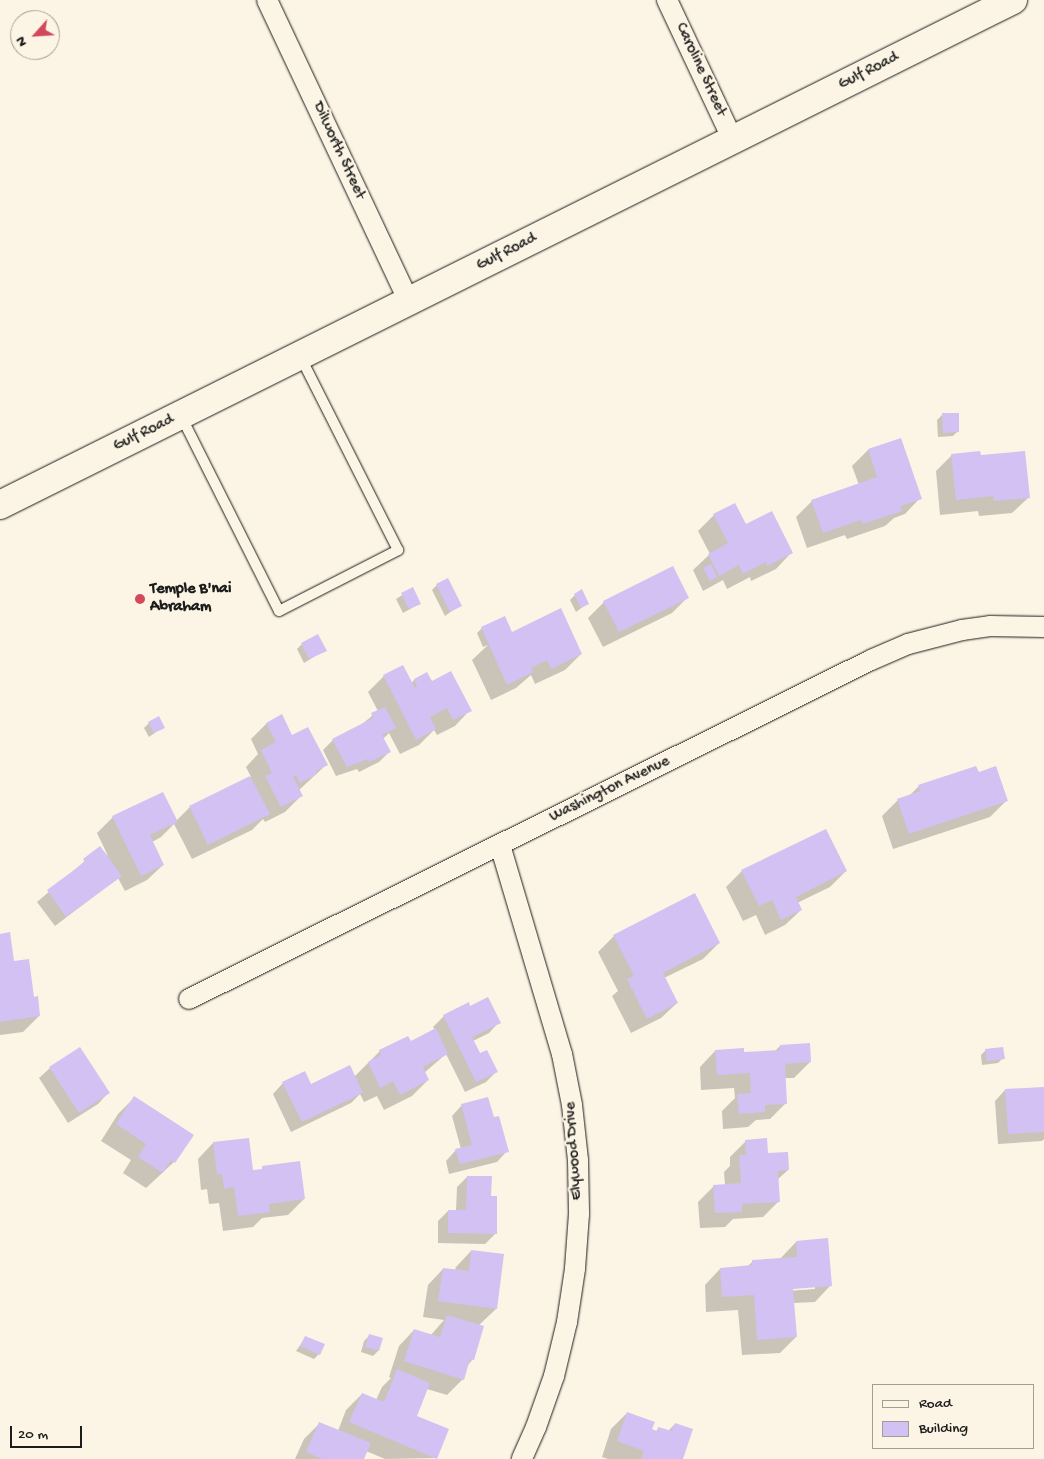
<!DOCTYPE html>
<html>
<head>
<meta charset="utf-8">
<style>
	body { margin:0 }
	#map { position:relative; width:1044px; height:1459px; overflow:hidden; background:#fcf5e5; font-family:"Gochi Hand",sans-serif }
	div>[style] { position:absolute }
	[style*='--x'] { left:calc(var(--x)*1px); top:calc(var(--y)*1px); width:calc(var(--w)*1px); rotate:calc(var(--a)*1deg) }
	.shadow>* { inset:0; background:#0003 }
	.building>* { inset:0; background:#d2c1f2 }
	.roads { filter:drop-shadow(0 0 1px #1c1c1c) drop-shadow(0 0 1px #1c1c1c) }
	.lane>* { height:10px; margin:-5px; padding:0 5px; transform-origin:5px; border-radius:5px; background:#fcf5e5 }
	.street>* { height:20px; margin:-10px; padding:0 10px; transform-origin:10px; border-radius:10px; background:#fcf5e5 }
	.secondary>* { height:28px; margin:-14px; padding:0 14px; transform-origin:14px; border-radius:14px; background:#fcf5e5 }
	.dots>* { width:14px; height:14px; translate:-50% -50%; box-sizing:border-box; border:2px solid #fcf5e5; border-radius:50% }
	span { translate:-50% -50%; white-space:nowrap; text-align:center; line-height:1.15; -webkit-text-stroke:4.5px #fcf5e5; paint-order:stroke }
	.street-label { font-size:16px; color:#1c1c1c }
	.poi-label { font-size:16px; color:#1c1c1c; font-weight:700 }
	.left { translate:0 -50%; text-align:left }
	.legend { position:absolute; left:872px; top:1384px; width:162px; height:65px; box-sizing:border-box; background:#fcf5e5; border:1px solid #a29e95; margin:0; padding:6px 9px; list-style:none; font-size:15px; color:#1c1c1c }
	.legend li { display:flex; align-items:center; gap:10px; height:25px }
	.legend b { width:25px; border:1px solid #a29e95 }
	.north { position:absolute; left:10px; top:10px; width:50px; height:50px; box-sizing:border-box; background:#fcf5e5; border:1px solid #a29e95; border-radius:50%; rotate:244deg; font-size:14px; font-weight:700; line-height:20px; text-align:center; color:#1c1c1c }
	.north::after { content:''; display:block; margin:auto; width:18px; height:22px; background:#d1495b; clip-path:polygon(50% 0,100% 100%,50% 72%,0 100%) }
	.scale { position:absolute; left:10px; top:1426px; width:72px; height:22px; box-sizing:border-box; border:2px solid #1c1c1c; border-top:0; padding-left:6px; font-size:15px; line-height:18px; white-space:nowrap; color:#1c1c1c; -webkit-text-stroke:4px #fcf5e5; paint-order:stroke }
</style>
</head>
<body>
<div id="map">
	<div class="shadow">
		<div style="clip-path:polygon(942px 415px,958px 431px,953px 436px,938px 437px,937px 420px)"></div>
		<div style="clip-path:polygon(900px 440px,920px 498px,905px 514px,894px 518px,885px 526px,847px 539px,845px 535px,807px 548px,796px 517px,812px 501px,859px 485px,852px 466px,868px 450px)"></div>
		<div style="clip-path:polygon(952px 455px,979px 456px,1028px 498px,1012px 513px,979px 516px,978px 511px,940px 515px,936px 471px)"></div>
		<div style="clip-path:polygon(714px 515px,745px 526px,791px 553px,776px 569px,751px 581px,750px 577px,727px 589px,723px 580px,703px 591px,693px 570px,710px 554px,698px 531px)"></div>
		<div style="clip-path:polygon(437px 585px,460px 605px,445px 616px,432px 590px)"></div>
		<div style="clip-path:polygon(412px 589px,419px 604px,403px 613px,396px 599px)"></div>
		<div style="clip-path:polygon(575px 595px,588px 603px,576px 612px,570px 600px)"></div>
		<div style="clip-path:polygon(687px 598px,672px 613px,603px 647px,588px 618px,604px 602px)"></div>
		<div style="clip-path:polygon(482px 628px,581px 654px,565px 670px,535px 684px,531px 675px,516px 688px,491px 700px,472px 660px,488px 645px,483px 647px,477px 633px)"></div>
		<div style="clip-path:polygon(302px 644px,325px 650px,304px 663px,297px 649px)"></div>
		<div style="clip-path:polygon(384px 676px,411px 684px,414px 680px,431px 683px,470px 710px,455px 726px,437px 735px,434px 730px,419px 745px,400px 754px,389px 733px,383px 739px,389px 752px,379px 762px,359px 772px,357px 769px,336px 776px,323px 750px,333px 740px,361px 725px,378px 711px,368px 692px)"></div>
		<div style="clip-path:polygon(281px 716px,292px 737px,326px 765px,299px 790px,301px 796px,285px 812px,265px 822px,263px 819px,252px 830px,192px 859px,174px 824px,161px 837px,152px 842px,163px 865px,147px 880px,125px 891px,118px 878px,55px 926px,37px 902px,100px 848px,108px 856px,97px 833px,113px 817px,176px 821px,190px 807px,251px 777px,246px 767px,258px 754px,251px 739px,266px 724px)"></div>
		<div style="clip-path:polygon(149px 723px,163px 727px,149px 737px,144px 728px)"></div>
		<div style="clip-path:polygon(978px 774px,1006px 801px,990px 817px,893px 849px,882px 816px,898px 800px,909px 796px,919px 786px)"></div>
		<div style="clip-path:polygon(742px 871px,846px 871px,830px 887px,797px 903px,801px 910px,785px 925px,765px 935px,756px 915px,743px 921px,726px 887px)"></div>
		<div style="clip-path:polygon(0 935px,33px 998px,39px 1016px,23px 1032px,0 1035px)"></div>
		<div style="clip-path:polygon(614px 936px,719px 943px,703px 959px,664px 978px,677px 1003px,661px 1018px,631px 1033px,612px 996px,618px 991px,598px 952px)"></div>
		<div style="clip-path:polygon(470px 1007px,499px 1022px,489px 1033px,473px 1041px,480px 1055px,497px 1071px,486px 1082px,465px 1092px,446px 1054px,424px 1073px,428px 1080px,412px 1096px,384px 1110px,377px 1096px,364px 1102px,360px 1094px,351px 1103px,291px 1132px,273px 1094px,283px 1083px,310px 1085px,354px 1077px,380px 1051px,408px 1037px,410px 1043px,435px 1030px,433px 1027px,444px 1016px)"></div>
		<div style="clip-path:polygon(780px 1046px,810px 1062px,794px 1078px,785px 1078px,786px 1103px,770px 1119px,756px 1120px,748px 1127px,723px 1129px,722px 1111px,735px 1098px,734px 1088px,701px 1090px,700px 1067px,715px 1051px,743px 1053px,775px 1051px)"></div>
		<div style="clip-path:polygon(986px 1050px,1003px 1058px,998px 1063px,982px 1065px,981px 1055px)"></div>
		<div style="clip-path:polygon(50px 1068px,108px 1093px,98px 1104px,68px 1123px,39px 1078px)"></div>
		<div style="clip-path:polygon(1044px 1088px,1044px 1139px,1042px 1141px,998px 1144px,995px 1101px,1005px 1090px)"></div>
		<div style="clip-path:polygon(134px 1098px,174px 1162px,146px 1188px,123px 1173px,131px 1160px,101px 1141px,118px 1114px)"></div>
		<div style="clip-path:polygon(462px 1105px,493px 1119px,507px 1151px,497px 1162px,449px 1174px,446px 1161px,456px 1150px,461px 1149px,452px 1116px)"></div>
		<div style="clip-path:polygon(746px 1141px,788px 1170px,777px 1180px,779px 1201px,763px 1217px,733px 1219px,725px 1227px,700px 1228px,698px 1202px,714px 1186px,725px 1185px,724px 1172px,730px 1166px,730px 1157px)"></div>
		<div style="clip-path:polygon(213px 1143px,252px 1172px,259px 1171px,263px 1168px,304px 1199px,288px 1215px,262px 1218px,253px 1227px,223px 1231px,219px 1203px,209px 1204px,207px 1189px,201px 1190px,198px 1159px)"></div>
		<div style="clip-path:polygon(467px 1177px,490px 1197px,496px 1233px,485px 1244px,438px 1243px,438px 1221px,448px 1211px,456px 1211px,457px 1187px)"></div>
		<div style="clip-path:polygon(evenodd,796px 1242px,830px 1286px,815px 1302px,793px 1303px,796px 1337px,780px 1353px,742px 1355px,738px 1310px,706px 1312px,705px 1285px,720px 1269px,747px 1267px,753px 1261px,780px 1259px,796px 1242px,815px 1286px,815px 1289px,787px 1291px,787px 1288px,815px 1286px)"></div>
		<div style="clip-path:polygon(471px 1251px,496px 1309px,478px 1326px,473px 1359px,467px 1366px,463px 1379px,447px 1395px,427px 1389px,415px 1417px,436px 1458px,385px 1459px,366px 1451px,363px 1459px,295px 1459px,304px 1439px,320px 1423px,338px 1431px,346px 1410px,362px 1394px,376px 1400px,382px 1387px,391px 1378px,389px 1377px,399px 1346px,414px 1330px,431px 1335px,444px 1320px,423px 1317px,428px 1285px,443px 1269px,455px 1270px,456px 1267px)"></div>
		<div style="clip-path:polygon(369px 1336px,381px 1339px,378px 1351px,373px 1356px,361px 1352px,364px 1341px)"></div>
		<div style="clip-path:polygon(306px 1337px,319px 1354px,314px 1359px,296px 1351px)"></div>
		<div style="clip-path:polygon(627px 1413px,655px 1432px,659px 1428px,668px 1431px,675px 1424px,682px 1459px,608px 1459px,602px 1457px,611px 1429px)"></div>
	</div>
	<div class="building">
		<div style="clip-path:polygon(942px 413px,959px 413px,959px 432px,943px 433px)"></div>
		<div style="clip-path:polygon(901px 438px,922px 499px,901px 506px,902px 511px,863px 524px,861px 520px,823px 533px,811px 500px,877px 477px,868px 449px)"></div>
		<div style="clip-path:polygon(980px 451px,981px 455px,1025px 451px,1030px 498px,994px 501px,993px 496px,956px 500px,951px 454px)"></div>
		<div style="clip-path:polygon(735px 503px,746px 524px,772px 511px,793px 553px,767px 566px,766px 562px,743px 574px,739px 565px,719px 576px,708px 554px,728px 543px,713px 514px)"></div>
		<div style="clip-path:polygon(711px 564px,717px 577px,710px 581px,703px 568px)"></div>
		<div style="clip-path:polygon(673px 566px,689px 598px,619px 632px,603px 601px)"></div>
		<div style="clip-path:polygon(448px 578px,462px 606px,450px 612px,436px 584px)"></div>
		<div style="clip-path:polygon(413px 587px,421px 604px,409px 609px,401px 593px)"></div>
		<div style="clip-path:polygon(582px 589px,589px 604px,581px 608px,574px 594px)"></div>
		<div style="clip-path:polygon(561px 608px,582px 654px,551px 669px,547px 660px,531px 668px,533px 672px,507px 685px,481px 627px,505px 616px,512px 632px)"></div>
		<div style="clip-path:polygon(318px 634px,327px 651px,309px 659px,301px 643px)"></div>
		<div style="clip-path:polygon(403px 665px,415px 688px,417px 687px,414px 679px,427px 672px,432px 681px,451px 671px,472px 711px,453px 720px,447px 708px,430px 717px,436px 729px,416px 740px,383px 675px)"></div>
		<div style="clip-path:polygon(385px 707px,396px 728px,382px 735px,391px 752px,369px 762px,368px 759px,347px 767px,332px 739px,373px 718px,371px 713px)"></div>
		<div style="clip-path:polygon(282px 714px,292px 735px,308px 727px,328px 765px,316px 771px,317px 774px,300px 783px,296px 775px,293px 777px,303px 796px,281px 807px,265px 776px,272px 773px,261px 750px,276px 742px,266px 723px)"></div>
		<div style="clip-path:polygon(159px 716px,165px 728px,154px 733px,148px 722px)"></div>
		<div style="clip-path:polygon(976px 766px,979px 772px,996px 766px,1008px 801px,909px 834px,897px 799px,920px 791px,918px 785px)"></div>
		<div style="clip-path:polygon(250px 776px,270px 814px,208px 845px,189px 806px)"></div>
		<div style="clip-path:polygon(163px 792px,178px 822px,150px 835px,164px 865px,141px 876px,112px 816px)"></div>
		<div style="clip-path:polygon(826px 829px,847px 871px,796px 897px,802px 910px,781px 920px,772px 900px,759px 906px,741px 870px)"></div>
		<div style="clip-path:polygon(100px 846px,122px 876px,66px 917px,47px 890px,85px 862px,83px 859px)"></div>
		<div style="clip-path:polygon(695px 893px,720px 943px,663px 973px,678px 1003px,647px 1019px,627px 979px,634px 976px,613px 935px)"></div>
		<div style="clip-path:polygon(10px 932px,14px 961px,29px 959px,34px 997px,38px 996px,40px 1016px,0 1022px,0 934px)"></div>
		<div style="clip-path:polygon(488px 997px,501px 1023px,472px 1037px,480px 1053px,487px 1050px,498px 1072px,476px 1082px,443px 1015px,469px 1002px,470px 1006px)"></div>
		<div style="clip-path:polygon(436px 1028px,448px 1054px,423px 1067px,429px 1080px,400px 1095px,393px 1081px,380px 1088px,368px 1062px,381px 1055px,379px 1050px,408px 1036px,411px 1041px)"></div>
		<div style="clip-path:polygon(810px 1043px,811px 1062px,785px 1064px,787px 1104px,765px 1105px,765px 1112px,739px 1114px,737px 1094px,751px 1093px,750px 1073px,717px 1075px,715px 1050px,744px 1048px,744px 1052px,780px 1050px,780px 1045px)"></div>
		<div style="clip-path:polygon(80px 1047px,110px 1093px,79px 1113px,49px 1067px)"></div>
		<div style="clip-path:polygon(1003px 1047px,1005px 1059px,987px 1061px,985px 1049px)"></div>
		<div style="clip-path:polygon(350px 1065px,363px 1093px,302px 1122px,282px 1082px,305px 1071px,311px 1084px)"></div>
		<div style="clip-path:polygon(1044px 1087px,1044px 1132px,1008px 1134px,1005px 1089px)"></div>
		<div style="clip-path:polygon(134px 1096px,194px 1135px,175px 1163px,171px 1160px,163px 1173px,138px 1157px,146px 1144px,116px 1124px)"></div>
		<div style="clip-path:polygon(488px 1097px,494px 1117px,499px 1116px,509px 1152px,460px 1164px,455px 1149px,472px 1145px,461px 1104px)"></div>
		<div style="clip-path:polygon(249px 1138px,253px 1170px,262px 1169px,262px 1166px,300px 1161px,305px 1199px,269px 1204px,270px 1212px,238px 1216px,234px 1187px,224px 1189px,222px 1174px,217px 1175px,213px 1142px)"></div>
		<div style="clip-path:polygon(767px 1138px,768px 1153px,788px 1152px,789px 1170px,778px 1171px,780px 1202px,742px 1204px,742px 1212px,715px 1213px,713px 1185px,741px 1183px,739px 1155px,746px 1155px,745px 1140px)"></div>
		<div style="clip-path:polygon(467px 1176px,492px 1176px,491px 1196px,497px 1196px,497px 1234px,448px 1233px,448px 1210px,466px 1210px)"></div>
		<div style="clip-path:polygon(828px 1238px,832px 1286px,793px 1289px,797px 1337px,757px 1340px,754px 1295px,722px 1297px,720px 1268px,752px 1265px,752px 1260px,797px 1257px,796px 1241px)"></div>
		<div style="clip-path:polygon(471px 1250px,504px 1254px,497px 1309px,438px 1301px,443px 1268px,469px 1271px)"></div>
		<div style="clip-path:polygon(447px 1315px,484px 1326px,474px 1360px,470px 1359px,464px 1380px,404px 1361px,414px 1329px,440px 1337px)"></div>
		<div style="clip-path:polygon(369px 1334px,383px 1338px,379px 1351px,365px 1347px)"></div>
		<div style="clip-path:polygon(305px 1336px,325px 1344px,320px 1355px,300px 1346px)"></div>
		<div style="clip-path:polygon(397px 1369px,430px 1383px,417px 1416px,449px 1429px,437px 1459px,349px 1422px,362px 1393px,384px 1402px)"></div>
		<div style="clip-path:polygon(627px 1412px,655px 1422px,652px 1429px,657px 1431px,658px 1427px,672px 1431px,675px 1423px,693px 1429px,683px 1459px,641px 1459px,644px 1451px,617px 1441px)"></div>
		<div style="clip-path:polygon(319px 1422px,371px 1443px,364px 1459px,322px 1459px,306px 1452px)"></div>
	</div>
	<div class="roads">
		<div class="lane">
			<div style="--x:181;--y:416;--w:218;--a:63.3"></div>
			<div style="--x:279;--y:611;--w:134;--a:-27.1"></div>
			<div style="--x:398;--y:550;--w:217;--a:-116.8"></div>
		</div>
		<div class="street">
			<div style="--x:267;--y:0;--w:334;--a:64.8"></div>
			<div style="--x:667;--y:0;--w:155;--a:64.8"></div>
			<div style="--x:500;--y:845;--w:218;--a:73.5"></div>
			<div style="--x:562;--y:1054;--w:52;--a:78.9"></div>
			<div style="--x:572;--y:1105;--w:55;--a:83.8"></div>
			<div style="--x:578;--y:1160;--w:54;--a:88.9"></div>
			<div style="--x:579;--y:1214;--w:55;--a:94.2"></div>
			<div style="--x:575;--y:1269;--w:54;--a:98.6"></div>
			<div style="--x:567;--y:1322;--w:56;--a:103.5"></div>
			<div style="--x:554;--y:1376;--w:54;--a:109.4"></div>
			<div style="--x:536;--y:1427;--w:35;--a:114"></div>
			<div style="--x:189;--y:999;--w:762;--a:-26.43"></div>
			<div style="--x:871;--y:660;--w:40;--a:-23.4"></div>
			<div style="--x:908;--y:644;--w:56;--a:-14.5"></div>
			<div style="--x:962;--y:630;--w:28;--a:-8"></div>
			<div style="--x:990;--y:626;--w:54;--a:1.1"></div>
		</div>
		<div class="secondary">
			<div style="--x:0;--y:505;--w:1132;--a:-26.5"></div>
		</div>
	</div>
	<div class="dots">
		<div style="left:140px;top:599px;background:#d1495b"></div>
	</div>
	<div class="street-label">
		<span style="left:700px;top:70px;rotate:65deg">Caroline Street</span>
		<span style="left:869px;top:72px;rotate:-27deg">Gulf Road</span>
		<span style="left:338px;top:151px;rotate:65deg">Dilworth Street</span>
		<span style="left:507px;top:253px;rotate:-27deg">Gulf Road</span>
		<span style="left:144px;top:434px;rotate:-26deg">Gulf Road</span>
		<span style="left:610px;top:790px;rotate:-26deg">Washington Avenue</span>
		<span style="left:575px;top:1151px;rotate:-94deg">Elywood Drive</span>
	</div>
	<div class="poi-label">
		<span class="left" style="left:150px;top:599px">Temple B'nai<br>Abraham</span>
	</div>
	<ul class="legend">
	<li><b style="height:6px;background:#fcf5e5"></b>Road</li>
	<li><b style="height:14px;background:#d2c1f2"></b>Building</li>
	</ul>
	<div class="north">N</div>
	<div class="scale">20 m</div>
</div>
</body>
</html>
